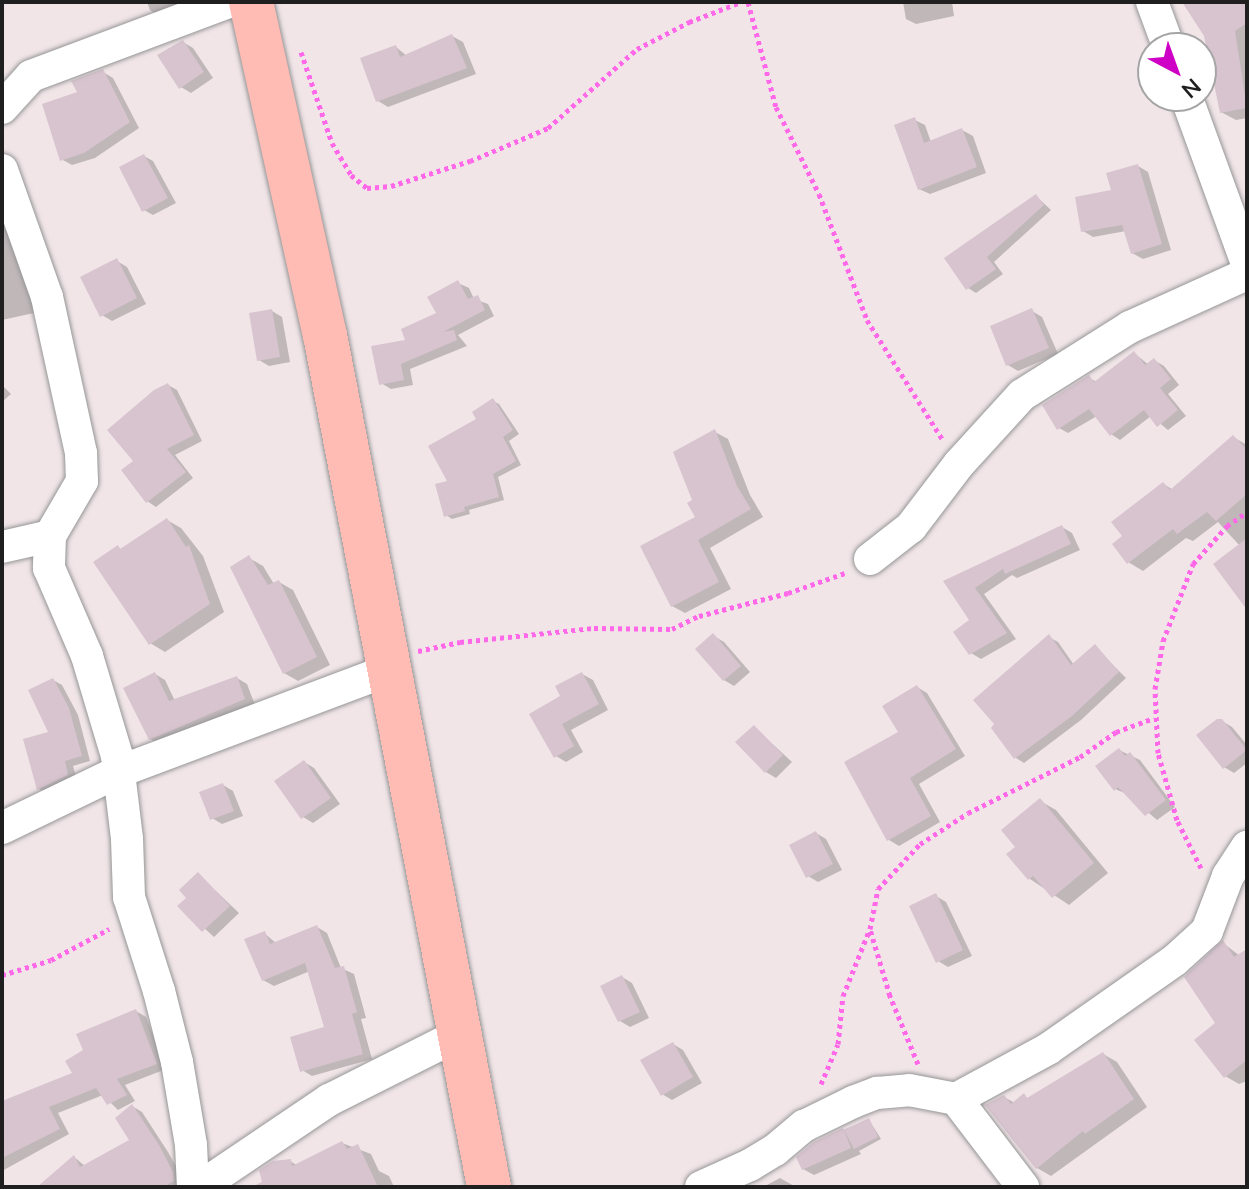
<!DOCTYPE html>
<html>
<head>
<meta charset="utf-8">
<style>
	body { margin:0 }
	#map { position:relative; width:1249px; height:1189px; overflow:hidden; background:#f1e5e8; font-family:Mulish,sans-serif }
	div>[style] { position:absolute }
	[style*='--x'] { left:calc(var(--x)*1px); top:calc(var(--y)*1px); width:calc(var(--w)*1px); rotate:calc(var(--a)*1deg) }
	.shadow>* { inset:0; background:#0003 }
	.building>* { inset:0; background:#d8c4cf }
	.path>* { height:5px; margin-top:-2.5px; transform-origin:0; background:repeating-linear-gradient(90deg,#ff68e9 0 4px,transparent 0 8px) }
	.roads { filter:drop-shadow(0 0 2px #969696) drop-shadow(0 0 2px #969696) }
	.minor>* { height:32px; margin:-16px; padding:0 16px; transform-origin:16px; border-radius:16px; background:#fff }
	.secondary>* { height:44px; margin:-22px; padding:0 22px; transform-origin:22px; border-radius:22px; background:#ffbcb5 }
	span { translate:-50% -50%; white-space:nowrap; text-align:center; line-height:1.15; -webkit-text-stroke:7px #fff; paint-order:stroke }
	.frame { position:absolute; inset:0; border:4px solid #1f1f1f; pointer-events:none }
	.north { position:absolute; left:1137px; top:32px; width:80px; height:80px; box-sizing:border-box; background:#fff; border:2px solid #a5a5a5; border-radius:50%; rotate:139deg; font-size:22px; font-weight:700; line-height:32px; text-align:center; color:#1f1f1f }
	.north::after { content:''; display:block; margin:auto; width:28px; height:36px; background:#cf00c5; clip-path:polygon(50% 0,100% 100%,50% 72%,0 100%) }
</style>
</head>
<body>
<div id="map">
	<div class="shadow">
		<div style="clip-path:polygon(147px 2px,195px 2px,159px 16px,150px 10px)"></div>
		<div style="clip-path:polygon(903px 2px,952px 2px,954px 16px,916px 24px,906px 19px)"></div>
		<div style="clip-path:polygon(1185px 2px,1247px 2px,1247px 118px,1236px 120px,1221px 112px,1206px 36px)"></div>
		<div style="clip-path:polygon(452px 36px,463px 42px,476px 74px,388px 107px,378px 101px,396px 47px,407px 56px)"></div>
		<div style="clip-path:polygon(183px 42px,193px 48px,213px 78px,191px 93px,181px 87px)"></div>
		<div style="clip-path:polygon(103px 72px,113px 78px,139px 128px,95px 158px,72px 165px,61px 159px,80px 94px)"></div>
		<div style="clip-path:polygon(915px 120px,925px 125px,931px 142px,962px 130px,973px 136px,986px 173px,930px 194px,919px 189px)"></div>
		<div style="clip-path:polygon(144px 156px,153px 161px,176px 203px,153px 215px,144px 210px)"></div>
		<div style="clip-path:polygon(1138px 166px,1148px 172px,1171px 250px,1143px 259px,1132px 253px,1126px 231px,1093px 237px,1083px 231px)"></div>
		<div style="clip-path:polygon(2px 196px,20px 244px,34px 313px,2px 320px)"></div>
		<div style="clip-path:polygon(1036px 196px,1051px 210px,994px 262px,1003px 274px,976px 293px,968px 288px,946px 258px)"></div>
		<div style="clip-path:polygon(117px 261px,127px 267px,146px 304px,112px 321px,102px 315px)"></div>
		<div style="clip-path:polygon(458px 283px,469px 288px,474px 299px,488px 304px,494px 316px,458px 335px,467px 346px,410px 369px,413px 385px,391px 389px,381px 383px,408px 341px,438px 314px)"></div>
		<div style="clip-path:polygon(272px 311px,282px 317px,290px 362px,269px 366px,259px 360px)"></div>
		<div style="clip-path:polygon(1032px 311px,1042px 317px,1058px 354px,1018px 371px,1008px 365px)"></div>
		<div style="clip-path:polygon(1134px 353px,1149px 365px,1154px 360px,1164px 366px,1179px 385px,1168px 394px,1186px 416px,1168px 430px,1151px 416px,1120px 440px,1111px 434px,1097px 416px,1068px 433px,1059px 428px,1089px 378px,1097px 382px)"></div>
		<div style="clip-path:polygon(2px 385px,11px 394px,2px 402px)"></div>
		<div style="clip-path:polygon(168px 385px,177px 390px,202px 441px,175px 455px,193px 478px,156px 507px,147px 501px)"></div>
		<div style="clip-path:polygon(493px 401px,499px 404px,519px 434px,509px 441px,521px 465px,498px 477px,504px 500px,469px 510px,470px 514px,452px 519px,446px 515px,450px 482px,479px 420px)"></div>
		<div style="clip-path:polygon(715px 432px,728px 439px,750px 495px,763px 517px,710px 548px,731px 589px,685px 613px,672px 606px,698px 518px,694px 501px)"></div>
		<div style="clip-path:polygon(1233px 437px,1247px 445px,1247px 606px,1240px 546px,1218px 522px,1193px 541px,1186px 538px,1143px 571px,1128px 562px,1125px 537px,1164px 484px,1173px 490px)"></div>
		<div style="clip-path:polygon(167px 520px,181px 528px,203px 556px,224px 612px,165px 652px,150px 643px,118px 547px,122px 550px)"></div>
		<div style="clip-path:polygon(1062px 527px,1072px 533px,1080px 550px,1017px 578px,1012px 575px,984px 594px,1016px 639px,981px 659px,971px 653px,972px 620px,946px 582px)"></div>
		<div style="clip-path:polygon(249px 558px,263px 566px,274px 584px,279px 582px,293px 590px,330px 665px,298px 681px,284px 673px)"></div>
		<div style="clip-path:polygon(714px 636px,724px 642px,750px 672px,734px 686px,724px 680px)"></div>
		<div style="clip-path:polygon(1049px 637px,1058px 642px,1074px 665px,1095px 647px,1126px 678px,1081px 720px,1024px 763px,1016px 758px)"></div>
		<div style="clip-path:polygon(155px 674px,165px 680px,175px 701px,237px 678px,247px 684px,255px 705px,161px 745px,150px 739px)"></div>
		<div style="clip-path:polygon(582px 674px,593px 680px,608px 710px,571px 730px,583px 752px,566px 762px,556px 756px,563px 697px)"></div>
		<div style="clip-path:polygon(53px 680px,62px 685px,78px 715px,90px 761px,73px 766px,77px 780px,48px 794px,39px 789px,51px 733px)"></div>
		<div style="clip-path:polygon(917px 687px,927px 693px,965px 756px,919px 784px,940px 822px,899px 846px,889px 840px,901px 733px)"></div>
		<div style="clip-path:polygon(1222px 721px,1232px 727px,1247px 745px,1247px 763px,1234px 773px,1224px 767px)"></div>
		<div style="clip-path:polygon(754px 727px,792px 762px,776px 778px,766px 772px)"></div>
		<div style="clip-path:polygon(1119px 750px,1140px 760px,1175px 807px,1157px 820px,1127px 794px,1115px 789px)"></div>
		<div style="clip-path:polygon(304px 762px,314px 768px,340px 804px,313px 823px,303px 817px)"></div>
		<div style="clip-path:polygon(223px 785px,233px 791px,243px 816px,222px 824px,212px 818px)"></div>
		<div style="clip-path:polygon(1040px 801px,1056px 810px,1108px 873px,1069px 905px,1030px 879px,1018px 847px)"></div>
		<div style="clip-path:polygon(816px 833px,826px 839px,842px 870px,818px 882px,808px 876px)"></div>
		<div style="clip-path:polygon(198px 874px,239px 913px,214px 937px,180px 906px,189px 898px)"></div>
		<div style="clip-path:polygon(936px 896px,946px 902px,972px 956px,948px 967px,938px 961px)"></div>
		<div style="clip-path:polygon(317px 927px,327px 933px,341px 968px,354px 974px,366px 1018px,361px 1019px,372px 1059px,312px 1076px,302px 1070px,326px 1029px,310px 971px,274px 986px,263px 980px,264px 933px,277px 944px)"></div>
		<div style="clip-path:polygon(1223px 943px,1240px 956px,1247px 951px,1247px 1081px,1239px 1084px,1225px 1076px,1218px 1024px)"></div>
		<div style="clip-path:polygon(622px 977px,632px 983px,649px 1018px,630px 1027px,620px 1021px)"></div>
		<div style="clip-path:polygon(136px 1011px,146px 1017px,166px 1069px,125px 1085px,135px 1101px,118px 1110px,103px 1095px,58px 1113px,69px 1134px,2px 1171px,2px 1108px,75px 1074px)"></div>
		<div style="clip-path:polygon(673px 1044px,683px 1050px,702px 1083px,672px 1100px,662px 1094px)"></div>
		<div style="clip-path:polygon(1103px 1054px,1117px 1062px,1147px 1107px,1051px 1176px,1037px 1168px,1004px 1097px,1015px 1103px,1024px 1096px,1029px 1099px)"></div>
		<div style="clip-path:polygon(132px 1106px,142px 1112px,168px 1152px,183px 1179px,182px 1187px,40px 1187px,74px 1157px,85px 1166px,131px 1141px)"></div>
		<div style="clip-path:polygon(869px 1120px,881px 1139px,859px 1151px,861px 1154px,814px 1175px,803px 1169px,843px 1130px)"></div>
		<div style="clip-path:polygon(342px 1143px,371px 1154px,379px 1171px,389px 1176px,394px 1187px,265px 1187px,290px 1161px,298px 1166px)"></div>
		<div style="clip-path:polygon(780px 1178px,796px 1187px,763px 1187px)"></div>
	</div>
	<div class="building">
		<div style="clip-path:polygon(1182px 2px,1247px 2px,1247px 23px,1235px 31px,1247px 108px,1220px 113px,1204px 36px)"></div>
		<div style="clip-path:polygon(452px 34px,467px 68px,376px 102px,360px 58px,396px 45px,400px 57px)"></div>
		<div style="clip-path:polygon(183px 40px,204px 72px,179px 89px,157px 55px)"></div>
		<div style="clip-path:polygon(103px 69px,130px 122px,84px 153px,60px 161px,42px 104px,77px 92px,71px 81px)"></div>
		<div style="clip-path:polygon(915px 117px,924px 143px,962px 128px,977px 167px,918px 190px,894px 125px)"></div>
		<div style="clip-path:polygon(144px 154px,168px 198px,142px 212px,119px 167px)"></div>
		<div style="clip-path:polygon(1138px 164px,1162px 244px,1131px 254px,1122px 225px,1081px 232px,1075px 197px,1111px 190px,1106px 173px)"></div>
		<div style="clip-path:polygon(1036px 194px,1044px 205px,987px 257px,996px 269px,966px 290px,944px 258px)"></div>
		<div style="clip-path:polygon(117px 258px,137px 298px,100px 317px,80px 277px)"></div>
		<div style="clip-path:polygon(458px 280px,468px 299px,478px 295px,485px 310px,443px 332px,454px 330px,457px 340px,401px 364px,404px 380px,379px 385px,371px 346px,405px 340px,401px 329px,436px 313px,427px 297px)"></div>
		<div style="clip-path:polygon(1032px 308px,1049px 348px,1006px 366px,990px 326px)"></div>
		<div style="clip-path:polygon(272px 309px,280px 357px,257px 361px,249px 313px)"></div>
		<div style="clip-path:polygon(1134px 351px,1145px 365px,1154px 358px,1171px 379px,1160px 388px,1178px 410px,1157px 427px,1144px 410px,1110px 436px,1089px 409px,1057px 430px,1042px 405px,1089px 375px,1094px 382px)"></div>
		<div style="clip-path:polygon(168px 383px,194px 435px,167px 449px,186px 472px,146px 503px,121px 470px,133px 461px,107px 430px,154px 390px)"></div>
		<div style="clip-path:polygon(493px 398px,513px 430px,503px 437px,516px 461px,493px 474px,499px 497px,464px 507px,465px 511px,444px 517px,435px 484px,447px 481px,428px 446px,476px 419px,472px 412px)"></div>
		<div style="clip-path:polygon(715px 429px,737px 486px,751px 509px,698px 540px,719px 582px,671px 607px,640px 546px,695px 517px,687px 503px,692px 500px,673px 452px)"></div>
		<div style="clip-path:polygon(1233px 435px,1247px 450px,1247px 494px,1216px 521px,1207px 512px,1177px 534px,1173px 529px,1127px 564px,1112px 544px,1122px 536px,1111px 522px,1163px 482px,1170px 490px)"></div>
		<div style="clip-path:polygon(167px 518px,186px 547px,189px 545px,210px 604px,149px 645px,93px 562px,118px 545px,120px 549px)"></div>
		<div style="clip-path:polygon(1062px 525px,1071px 544px,1005px 574px,1003px 569px,975px 588px,1007px 633px,969px 655px,953px 632px,969px 620px,943px 581px)"></div>
		<div style="clip-path:polygon(1247px 538px,1247px 610px,1213px 564px)"></div>
		<div style="clip-path:polygon(249px 555px,268px 585px,279px 580px,317px 657px,283px 674px,230px 567px)"></div>
		<div style="clip-path:polygon(713px 633px,741px 666px,723px 681px,695px 649px)"></div>
		<div style="clip-path:polygon(1049px 634px,1071px 665px,1095px 644px,1119px 672px,1072px 716px,1014px 759px,991px 728px,994px 724px,973px 700px)"></div>
		<div style="clip-path:polygon(155px 672px,169px 701px,237px 676px,245px 699px,149px 740px,123px 688px)"></div>
		<div style="clip-path:polygon(582px 672px,599px 704px,562px 724px,574px 746px,554px 758px,529px 714px,560px 696px,555px 686px)"></div>
		<div style="clip-path:polygon(53px 678px,69px 708px,82px 756px,65px 761px,68px 775px,37px 790px,23px 739px,48px 732px,28px 690px)"></div>
		<div style="clip-path:polygon(917px 685px,956px 749px,910px 778px,931px 816px,887px 841px,844px 762px,898px 732px,882px 706px)"></div>
		<div style="clip-path:polygon(1217px 719px,1222px 719px,1247px 750px,1223px 769px,1196px 735px)"></div>
		<div style="clip-path:polygon(754px 725px,783px 755px,765px 773px,735px 742px)"></div>
		<div style="clip-path:polygon(1119px 748px,1125px 756px,1130px 752px,1166px 800px,1145px 816px,1118px 787px,1114px 791px,1095px 766px)"></div>
		<div style="clip-path:polygon(304px 760px,331px 798px,301px 819px,274px 781px)"></div>
		<div style="clip-path:polygon(223px 783px,234px 811px,210px 820px,199px 792px)"></div>
		<div style="clip-path:polygon(1040px 798px,1094px 863px,1052px 898px,1033px 876px,1028px 880px,1006px 854px,1015px 847px,1001px 830px)"></div>
		<div style="clip-path:polygon(816px 831px,833px 864px,806px 878px,789px 845px)"></div>
		<div style="clip-path:polygon(198px 872px,230px 906px,202px 932px,177px 906px,186px 898px,179px 890px)"></div>
		<div style="clip-path:polygon(936px 893px,963px 950px,936px 963px,909px 906px)"></div>
		<div style="clip-path:polygon(317px 925px,335px 968px,344px 966px,357px 1012px,352px 1014px,363px 1054px,300px 1072px,290px 1037px,324px 1027px,305px 963px,262px 981px,244px 939px,265px 931px,270px 944px)"></div>
		<div style="clip-path:polygon(1223px 940px,1234px 957px,1247px 949px,1247px 1060px,1224px 1078px,1194px 1040px,1215px 1023px,1184px 977px)"></div>
		<div style="clip-path:polygon(622px 975px,640px 1012px,618px 1022px,600px 986px)"></div>
		<div style="clip-path:polygon(136px 1009px,157px 1064px,117px 1079px,127px 1095px,107px 1105px,96px 1088px,49px 1107px,60px 1129px,2px 1158px,2px 1101px,72px 1073px,65px 1061px,83px 1050px,76px 1034px)"></div>
		<div style="clip-path:polygon(673px 1042px,693px 1077px,661px 1096px,640px 1060px)"></div>
		<div style="clip-path:polygon(1103px 1052px,1134px 1099px,1085px 1134px,1083px 1131px,1036px 1169px,985px 1105px,1004px 1095px,1011px 1104px,1024px 1093px,1027px 1098px)"></div>
		<div style="clip-path:polygon(132px 1104px,159px 1145px,173px 1172px,174px 1181px,163px 1187px,37px 1187px,74px 1155px,80px 1167px,129px 1140px,115px 1118px)"></div>
		<div style="clip-path:polygon(869px 1118px,878px 1137px,854px 1149px,844px 1130px)"></div>
		<div style="clip-path:polygon(843px 1128px,851px 1148px,802px 1170px,796px 1157px,814px 1142px)"></div>
		<div style="clip-path:polygon(342px 1141px,347px 1149px,358px 1144px,378px 1187px,251px 1187px,262px 1182px,259px 1170px,273px 1161px,291px 1159px,292px 1166px)"></div>
	</div>
	<div class="path">
		<div style="--x:748;--y:2;--w:109;--a:75.1"></div>
		<div style="--x:776;--y:107;--w:97;--a:63.7"></div>
		<div style="--x:819;--y:194;--w:135;--a:69.1"></div>
		<div style="--x:867;--y:320;--w:142;--a:57.7"></div>
		<div style="--x:301;--y:52;--w:96;--a:71.2"></div>
		<div style="--x:332;--y:143;--w:37;--a:59"></div>
		<div style="--x:351;--y:175;--w:21;--a:39"></div>
		<div style="--x:367;--y:188;--w:24;--a:-5"></div>
		<div style="--x:391;--y:186;--w:83;--a:-17.6"></div>
		<div style="--x:470;--y:161;--w:85;--a:-22.9"></div>
		<div style="--x:548;--y:128;--w:119;--a:-41.6"></div>
		<div style="--x:637;--y:49;--w:59;--a:-27.4"></div>
		<div style="--x:689;--y:22;--w:56;--a:-21"></div>
		<div style="--x:418;--y:651;--w:43;--a:-12.1"></div>
		<div style="--x:460;--y:642;--w:135;--a:-6"></div>
		<div style="--x:594;--y:628;--w:78;--a:0.7"></div>
		<div style="--x:672;--y:629;--w:30;--a:-26"></div>
		<div style="--x:699;--y:616;--w:92;--a:-14.5"></div>
		<div style="--x:788;--y:593;--w:60;--a:-19.3"></div>
		<div style="--x:1201;--y:868;--w:54;--a:-116.6"></div>
		<div style="--x:1177;--y:820;--w:70;--a:-105.8"></div>
		<div style="--x:1158;--y:753;--w:64;--a:-92.7"></div>
		<div style="--x:1155;--y:689;--w:49;--a:-80.5"></div>
		<div style="--x:1163;--y:641;--w:83;--a:-68.7"></div>
		<div style="--x:1193;--y:564;--w:51;--a:-48.2"></div>
		<div style="--x:1227;--y:526;--w:24;--a:-35"></div>
		<div style="--x:2;--y:975;--w:51;--a:-17"></div>
		<div style="--x:51;--y:960;--w:66;--a:-28.1"></div>
		<div style="--x:918;--y:1064;--w:74;--a:-112.4"></div>
		<div style="--x:890;--y:996;--w:70;--a:-106.6"></div>
		<div style="--x:870;--y:929;--w:41;--a:-78.7"></div>
		<div style="--x:878;--y:889;--w:62;--a:-47"></div>
		<div style="--x:920;--y:844;--w:57;--a:-32.9"></div>
		<div style="--x:968;--y:813;--w:125;--a:-26.6"></div>
		<div style="--x:1080;--y:757;--w:44;--a:-34.8"></div>
		<div style="--x:1116;--y:732;--w:40;--a:-20.2"></div>
		<div style="--x:821;--y:1084;--w:43;--a:-67"></div>
		<div style="--x:838;--y:1044;--w:48;--a:-84.1"></div>
		<div style="--x:843;--y:996;--w:70;--a:-68.2"></div>
	</div>
	<div class="roads">
		<div class="minor">
			<div style="--x:1152;--y:2;--w:49;--a:69.7"></div>
			<div style="--x:1186;--y:96;--w:179;--a:70"></div>
			<div style="--x:2;--y:108;--w:43;--a:-47.8"></div>
			<div style="--x:31;--y:76;--w:211;--a:-20.5"></div>
			<div style="--x:2;--y:170;--w:135;--a:70.5"></div>
			<div style="--x:47;--y:297;--w:160;--a:77.7"></div>
			<div style="--x:81;--y:453;--w:28;--a:88"></div>
			<div style="--x:82;--y:481;--w:64;--a:120.2"></div>
			<div style="--x:50;--y:536;--w:32;--a:92"></div>
			<div style="--x:49;--y:568;--w:96;--a:66.6"></div>
			<div style="--x:87;--y:656;--w:104;--a:73.3"></div>
			<div style="--x:117;--y:756;--w:84;--a:83.1"></div>
			<div style="--x:127;--y:839;--w:58;--a:88"></div>
			<div style="--x:129;--y:897;--w:99;--a:72.3"></div>
			<div style="--x:159;--y:991;--w:73;--a:75.8"></div>
			<div style="--x:177;--y:1062;--w:84;--a:80.4"></div>
			<div style="--x:191;--y:1145;--w:42;--a:87.3"></div>
			<div style="--x:2;--y:547;--w:49;--a:-12.9"></div>
			<div style="--x:870;--y:559;--w:52;--a:-38"></div>
			<div style="--x:911;--y:527;--w:79;--a:-52.7"></div>
			<div style="--x:959;--y:464;--w:93;--a:-47.6"></div>
			<div style="--x:1022;--y:395;--w:128;--a:-32.2"></div>
			<div style="--x:1130;--y:327;--w:128;--a:-24.4"></div>
			<div style="--x:2;--y:828;--w:129;--a:-25.8"></div>
			<div style="--x:118;--y:772;--w:290;--a:-20.6"></div>
			<div style="--x:956;--y:1099;--w:105;--a:-28.5"></div>
			<div style="--x:1048;--y:1049;--w:155;--a:-35"></div>
			<div style="--x:1175;--y:960;--w:43;--a:-42.2"></div>
			<div style="--x:1207;--y:931;--w:59;--a:-69.1"></div>
			<div style="--x:1228;--y:876;--w:35;--a:-57"></div>
			<div style="--x:200;--y:1187;--w:156;--a:-34"></div>
			<div style="--x:329;--y:1100;--w:147;--a:-26.7"></div>
			<div style="--x:701;--y:1187;--w:54;--a:-24.2"></div>
			<div style="--x:750;--y:1165;--w:29;--a:-31"></div>
			<div style="--x:775;--y:1150;--w:38;--a:-40"></div>
			<div style="--x:804;--y:1126;--w:55;--a:-26.1"></div>
			<div style="--x:853;--y:1102;--w:26;--a:-21"></div>
			<div style="--x:877;--y:1093;--w:32;--a:-5"></div>
			<div style="--x:909;--y:1090;--w:48;--a:10.8"></div>
			<div style="--x:956;--y:1099;--w:111;--a:52.7"></div>
		</div>
		<div class="secondary">
			<div style="--x:251;--y:2;--w:341;--a:77.5"></div>
			<div style="--x:325;--y:335;--w:868;--a:79.1"></div>
		</div>
	</div>
	<div class="frame"></div>
	<div class="north">N</div>
</div>
</body>
</html>
